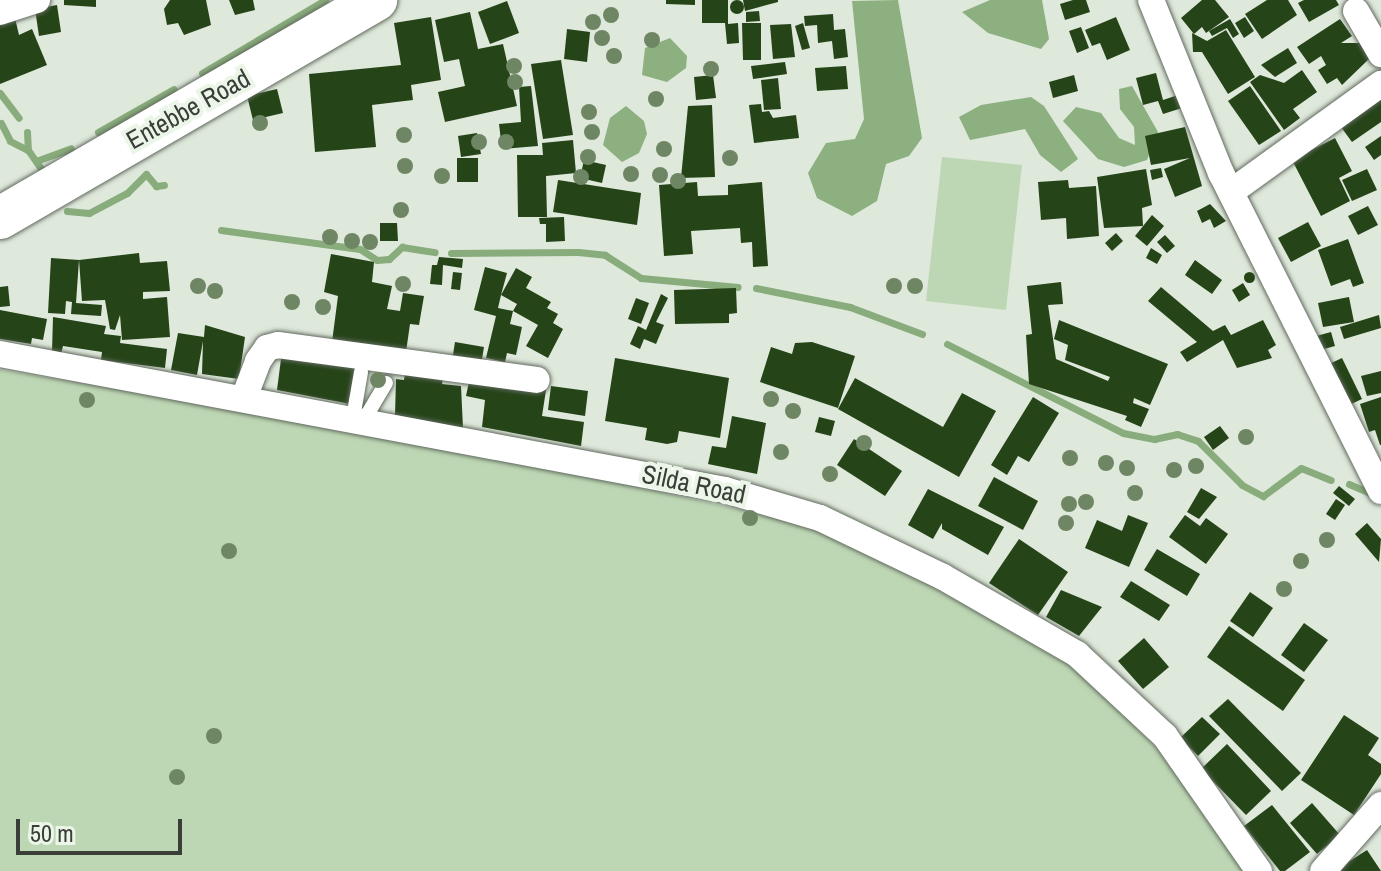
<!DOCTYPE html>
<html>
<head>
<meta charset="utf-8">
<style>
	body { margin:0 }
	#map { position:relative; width:1381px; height:871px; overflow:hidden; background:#dee8db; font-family:"Archivo Narrow",sans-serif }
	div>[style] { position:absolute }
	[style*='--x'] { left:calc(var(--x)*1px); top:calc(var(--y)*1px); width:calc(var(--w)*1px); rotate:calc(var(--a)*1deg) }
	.green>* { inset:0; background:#bdd7b4 }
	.forest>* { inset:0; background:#8cb07f }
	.stream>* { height:7px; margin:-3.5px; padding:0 3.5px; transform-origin:3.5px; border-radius:3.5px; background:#88ac7b }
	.building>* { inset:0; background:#254418 }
	.round { border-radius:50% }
	.roads { filter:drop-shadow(0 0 2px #616a5e) drop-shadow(0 0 2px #616a5e) }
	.lane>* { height:14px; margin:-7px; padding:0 7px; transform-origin:7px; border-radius:7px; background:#fff }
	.street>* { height:26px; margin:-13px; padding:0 13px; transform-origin:13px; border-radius:13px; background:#fff }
	.primary>* { height:42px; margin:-21px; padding:0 21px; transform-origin:21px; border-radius:21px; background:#fff }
	.trees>* { width:16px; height:16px; margin:-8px; border-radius:50%; background:#6f8664 }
	span { translate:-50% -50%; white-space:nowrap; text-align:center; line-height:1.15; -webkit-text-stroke:8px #ecf6e8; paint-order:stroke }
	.street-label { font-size:26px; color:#3a3e38 }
	.scale { position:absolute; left:16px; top:819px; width:166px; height:36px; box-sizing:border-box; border:4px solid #3a3e38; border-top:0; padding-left:10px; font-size:24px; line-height:28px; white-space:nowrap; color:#3a3e38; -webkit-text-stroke:6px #ecf6e8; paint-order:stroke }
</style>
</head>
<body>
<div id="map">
	<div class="green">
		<div style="clip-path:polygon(942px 157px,1022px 165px,1006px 310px,926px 301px)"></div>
		<div style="clip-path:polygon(0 370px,390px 433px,833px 530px,1075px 665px,1173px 765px,1250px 871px,0 871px)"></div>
	</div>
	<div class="forest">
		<div style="clip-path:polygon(898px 0,922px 138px,909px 156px,886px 164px,877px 201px,852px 216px,817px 198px,808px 173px,826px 143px,855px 139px,864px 119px,852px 1px)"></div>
		<div style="clip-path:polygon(990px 0,1042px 0,1049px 39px,1041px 49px,988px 33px,962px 12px)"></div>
		<div style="clip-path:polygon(670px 38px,687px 56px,686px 68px,667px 82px,642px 75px,645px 48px)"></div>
		<div style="clip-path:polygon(1132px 86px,1158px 132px,1147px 160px,1124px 167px,1098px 159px,1063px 121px,1076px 107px,1101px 113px,1119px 138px,1135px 145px,1134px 127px,1120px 109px,1119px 89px)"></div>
		<div style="clip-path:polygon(1031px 97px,1044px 106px,1078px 159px,1061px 172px,1040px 155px,1025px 129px,970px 140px,959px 117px,981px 105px)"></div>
		<div style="clip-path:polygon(626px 106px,644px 121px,647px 134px,639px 153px,622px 162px,603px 145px,610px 118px)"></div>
	</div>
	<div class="stream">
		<div style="--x:202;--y:73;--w:143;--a:-30.7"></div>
		<div style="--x:0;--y:93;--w:31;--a:53"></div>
		<div style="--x:1;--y:123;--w:20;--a:63"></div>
		<div style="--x:10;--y:141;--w:20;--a:27"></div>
		<div style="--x:28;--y:150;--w:24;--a:55"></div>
		<div style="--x:27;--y:132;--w:18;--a:87"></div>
		<div style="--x:98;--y:132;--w:87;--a:-29.5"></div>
		<div style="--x:36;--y:161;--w:37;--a:-20"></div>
		<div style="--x:67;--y:211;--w:22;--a:5"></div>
		<div style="--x:89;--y:213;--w:43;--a:-27.8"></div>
		<div style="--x:127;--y:193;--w:27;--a:-45"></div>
		<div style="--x:146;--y:174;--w:16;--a:50"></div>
		<div style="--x:156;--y:186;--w:8;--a:-7"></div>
		<div style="--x:221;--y:230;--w:140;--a:7.8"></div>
		<div style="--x:360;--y:249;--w:20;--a:33"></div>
		<div style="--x:377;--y:260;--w:12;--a:-5"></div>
		<div style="--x:389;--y:259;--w:18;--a:-43"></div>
		<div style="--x:402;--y:247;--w:33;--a:9"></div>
		<div style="--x:451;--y:253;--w:127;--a:-0.5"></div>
		<div style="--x:578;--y:252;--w:27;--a:6"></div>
		<div style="--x:605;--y:255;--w:43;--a:32.6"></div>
		<div style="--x:641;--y:278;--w:97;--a:5.3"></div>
		<div style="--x:756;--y:288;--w:96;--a:11.4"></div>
		<div style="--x:850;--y:307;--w:77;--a:20.6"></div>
		<div style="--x:947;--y:344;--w:197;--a:26.8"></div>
		<div style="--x:1123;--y:433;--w:32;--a:11"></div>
		<div style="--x:1154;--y:439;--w:24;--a:-12"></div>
		<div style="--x:1177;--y:434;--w:22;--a:18"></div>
		<div style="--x:1198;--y:441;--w:62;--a:45"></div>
		<div style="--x:1242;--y:485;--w:24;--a:28"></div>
		<div style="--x:1263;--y:496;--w:47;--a:-36.4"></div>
		<div style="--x:1301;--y:468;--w:32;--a:22"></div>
		<div style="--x:1349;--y:484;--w:26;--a:23"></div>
	</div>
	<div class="building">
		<div class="round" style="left:730px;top:0;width:14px;height:14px"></div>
		<div style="clip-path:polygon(64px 0,96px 0,96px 7px,64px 5px)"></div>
		<div style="clip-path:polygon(170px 0,206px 0,211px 25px,184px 35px,178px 23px,167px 25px,164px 9px)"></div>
		<div style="clip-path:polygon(229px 0,253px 0,255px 10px,235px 15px)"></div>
		<div style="clip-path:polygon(666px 0,695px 0,695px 5px,666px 4px)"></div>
		<div style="clip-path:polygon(702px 0,728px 0,728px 24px,738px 23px,739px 43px,727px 44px,725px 23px,702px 23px)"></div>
		<div style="clip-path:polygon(743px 0,778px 0,778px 2px,745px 11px)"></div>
		<div style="clip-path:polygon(1073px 0,1086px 0,1090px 12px,1065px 20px,1060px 4px)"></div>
		<div style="clip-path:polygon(1202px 0,1215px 0,1229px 17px,1206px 33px,1202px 27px,1194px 34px,1181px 18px)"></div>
		<div style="clip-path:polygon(1267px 0,1288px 0,1297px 15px,1262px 39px,1245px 14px)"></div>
		<div style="clip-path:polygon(1304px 0,1336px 0,1339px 5px,1309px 22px,1298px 3px)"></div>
		<div style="clip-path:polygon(507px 1px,519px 33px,490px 44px,478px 12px)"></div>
		<div style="clip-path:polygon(57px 5px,61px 32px,39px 36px,35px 9px)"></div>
		<div style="clip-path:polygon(759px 11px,760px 21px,746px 22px,746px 12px)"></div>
		<div style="clip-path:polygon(470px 12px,478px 49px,503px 44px,517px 106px,445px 122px,438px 92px,465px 86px,459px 59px,444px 62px,435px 20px)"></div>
		<div style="clip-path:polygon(14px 14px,19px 35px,32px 29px,47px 65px,0 84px,0 18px)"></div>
		<div style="clip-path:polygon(833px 14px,834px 30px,845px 29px,848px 57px,834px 59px,832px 41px,818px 43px,817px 25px,805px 26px,804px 16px)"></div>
		<div style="clip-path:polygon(431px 17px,441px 80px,411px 85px,413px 100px,372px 105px,376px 147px,315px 152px,309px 74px,401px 65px,394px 23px)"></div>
		<div style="clip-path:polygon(1116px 17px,1130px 50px,1107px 60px,1100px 43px,1092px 46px,1085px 30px)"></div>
		<div style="clip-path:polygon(1245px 17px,1254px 31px,1244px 38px,1235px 23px)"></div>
		<div style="clip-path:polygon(1230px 19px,1239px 34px,1233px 38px,1227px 28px,1212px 36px,1209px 31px)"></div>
		<div style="clip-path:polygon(1340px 19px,1352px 36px,1341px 43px,1361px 43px,1370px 58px,1342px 85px,1337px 78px,1327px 84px,1318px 70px,1326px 65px,1321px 56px,1309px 64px,1297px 47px)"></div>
		<div style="clip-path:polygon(742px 23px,761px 23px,761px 60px,743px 60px)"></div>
		<div style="clip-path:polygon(803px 23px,810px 48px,802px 50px,795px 26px)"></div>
		<div style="clip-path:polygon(791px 24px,795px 57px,773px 59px,770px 25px)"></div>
		<div style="clip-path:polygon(1081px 27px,1089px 48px,1077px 53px,1069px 31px)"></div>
		<div style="clip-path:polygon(567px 29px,590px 32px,587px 62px,564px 59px)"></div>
		<div style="clip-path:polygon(1226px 30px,1255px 77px,1228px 94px,1202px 52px,1193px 52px,1192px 33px,1207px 41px)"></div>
		<div style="clip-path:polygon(1288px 48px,1297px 63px,1275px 77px,1261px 65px)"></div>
		<div style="clip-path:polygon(561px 60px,573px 135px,543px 139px,531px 64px)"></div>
		<div style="clip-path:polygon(785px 62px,787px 74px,753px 79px,751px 66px)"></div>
		<div style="clip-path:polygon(846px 66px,848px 89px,817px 91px,815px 68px)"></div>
		<div style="clip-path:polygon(1302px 70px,1317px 92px,1293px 109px,1300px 118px,1284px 130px,1250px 82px,1260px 75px,1284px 83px)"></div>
		<div style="clip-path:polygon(1156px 73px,1163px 100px,1178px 95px,1182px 108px,1163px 114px,1158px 101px,1143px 105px,1136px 78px)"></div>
		<div style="clip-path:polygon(713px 75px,716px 98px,696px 100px,694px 77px)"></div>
		<div style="clip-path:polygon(1074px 75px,1078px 91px,1053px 98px,1049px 82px)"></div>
		<div style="clip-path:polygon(778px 78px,781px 109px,764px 110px,761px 80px)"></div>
		<div style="clip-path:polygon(531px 86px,538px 146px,502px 149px,499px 124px,521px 122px,519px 87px)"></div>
		<div style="clip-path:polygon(1250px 86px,1281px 131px,1259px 145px,1228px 101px)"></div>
		<div style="clip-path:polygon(277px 89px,283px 113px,253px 120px,247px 96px)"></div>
		<div style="clip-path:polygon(1381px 93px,1381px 122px,1352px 142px,1338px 123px)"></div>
		<div style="clip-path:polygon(761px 104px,762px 112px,769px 111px,773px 118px,796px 115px,799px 138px,754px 143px,749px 105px)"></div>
		<div style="clip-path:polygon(712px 105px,715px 177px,681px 178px,688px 106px)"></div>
		<div style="clip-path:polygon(1185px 127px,1202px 186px,1175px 197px,1164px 169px,1190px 158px,1151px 165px,1145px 136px)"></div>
		<div style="clip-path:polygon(477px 133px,481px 154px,461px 157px,458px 136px)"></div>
		<div style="clip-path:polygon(1381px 136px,1381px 155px,1374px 160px,1365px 147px)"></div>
		<div style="clip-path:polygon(1335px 138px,1352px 171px,1339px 178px,1350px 201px,1321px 216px,1292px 160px)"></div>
		<div style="clip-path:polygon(573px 140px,576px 173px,546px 176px,547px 217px,518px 217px,517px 155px,543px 155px,542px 143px)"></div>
		<div style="clip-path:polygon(457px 158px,478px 158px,478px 182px,457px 182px)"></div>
		<div style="clip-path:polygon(584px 160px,606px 165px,602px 183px,580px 178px)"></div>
		<div style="clip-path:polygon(1161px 168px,1163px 177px,1152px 180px,1150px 170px)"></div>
		<div style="clip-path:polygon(1146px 169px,1152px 205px,1142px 208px,1143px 226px,1104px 228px,1097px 177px)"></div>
		<div style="clip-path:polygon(1367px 169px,1377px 190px,1352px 201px,1342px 180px)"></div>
		<div style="clip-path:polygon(558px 180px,641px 193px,637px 225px,553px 212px)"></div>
		<div style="clip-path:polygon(1068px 180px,1069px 188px,1096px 186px,1099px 236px,1067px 239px,1066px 218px,1041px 220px,1038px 182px)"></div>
		<div style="clip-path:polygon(697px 182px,698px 196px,728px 195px,728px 185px,762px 182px,768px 266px,753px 267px,752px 242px,741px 243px,740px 228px,691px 231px,693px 254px,664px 256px,659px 185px)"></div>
		<div style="clip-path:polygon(1210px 204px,1226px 221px,1214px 228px,1210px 219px,1202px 223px,1197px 211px)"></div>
		<div style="clip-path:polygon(1368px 206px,1378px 225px,1358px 235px,1348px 216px)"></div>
		<div style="clip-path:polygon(1152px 215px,1164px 226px,1147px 246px,1135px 236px)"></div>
		<div style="clip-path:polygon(564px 217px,565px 241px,546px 242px,546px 224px,540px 224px,539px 218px)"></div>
		<div style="clip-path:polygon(1308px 222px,1321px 246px,1291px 262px,1278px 238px)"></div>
		<div style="clip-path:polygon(380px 223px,397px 223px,398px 241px,380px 241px)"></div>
		<div style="clip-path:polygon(1116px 233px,1123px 241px,1112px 251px,1105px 243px)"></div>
		<div style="clip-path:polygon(1165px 235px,1175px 246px,1167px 253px,1157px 242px)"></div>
		<div style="clip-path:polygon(1348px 239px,1364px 283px,1353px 287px,1350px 279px,1331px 286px,1318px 250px)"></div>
		<div style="clip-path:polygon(1151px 248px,1162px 255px,1157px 264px,1146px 258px)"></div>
		<div style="clip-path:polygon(139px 253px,140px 263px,167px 261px,170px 291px,143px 292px,143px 299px,167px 297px,170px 337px,122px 340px,120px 315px,115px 330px,110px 329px,105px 300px,82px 301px,79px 260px,76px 303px,102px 305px,101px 316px,71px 314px,72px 302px,66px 301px,65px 314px,48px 313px,51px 258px,79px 260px)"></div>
		<div style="clip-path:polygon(331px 254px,374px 262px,372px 282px,392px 286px,387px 309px,400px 311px,403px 293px,424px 296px,419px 325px,410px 324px,406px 352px,332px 342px,338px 296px,324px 292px)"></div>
		<div style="clip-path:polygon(439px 257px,463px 259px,462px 268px,443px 265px,442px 285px,430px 284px,432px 265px,437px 265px)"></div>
		<div style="clip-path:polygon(1195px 260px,1222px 280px,1212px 294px,1185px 275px)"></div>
		<div style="clip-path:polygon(evenodd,485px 267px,507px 273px,501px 295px,516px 268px,532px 277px,526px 288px,551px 302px,547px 308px,558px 314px,553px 323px,563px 329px,548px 358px,526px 346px,538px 325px,513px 311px,510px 324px,522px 327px,516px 355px,507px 353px,505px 362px,486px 358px,496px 316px,474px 310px,485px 267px,501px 295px,517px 304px,513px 311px,498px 308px,501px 295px)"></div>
		<div class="round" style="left:1243.5px;top:271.5px;width:11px;height:11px"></div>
		<div style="clip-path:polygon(453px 272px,462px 273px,460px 290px,451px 289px)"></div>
		<div style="clip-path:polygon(1061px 282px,1063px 304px,1048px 305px,1056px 359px,1108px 381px,1110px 377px,1065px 360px,1068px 345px,1054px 339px,1059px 320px,1168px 364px,1150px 405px,1134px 398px,1133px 403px,1149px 409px,1141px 427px,1125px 420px,1127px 416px,1029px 384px,1026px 335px,1032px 334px,1027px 286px)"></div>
		<div style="clip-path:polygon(1243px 283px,1250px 295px,1239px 302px,1232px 290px)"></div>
		<div style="clip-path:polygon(8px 286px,10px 306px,0 307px,0 287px)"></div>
		<div style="clip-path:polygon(1161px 287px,1213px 331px,1225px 325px,1231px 335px,1263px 320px,1276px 345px,1268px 350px,1272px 358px,1237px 368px,1223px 340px,1187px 362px,1180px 352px,1197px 342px,1148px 301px)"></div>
		<div style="clip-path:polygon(736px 288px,737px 313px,729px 314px,729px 323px,675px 324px,674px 290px)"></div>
		<div style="clip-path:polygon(661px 294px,668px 298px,656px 322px,664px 325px,656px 344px,644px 339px,640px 349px,630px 344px,638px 326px,646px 330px)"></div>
		<div style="clip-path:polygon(1349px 297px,1354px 322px,1323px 327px,1318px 303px)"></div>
		<div style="clip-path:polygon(636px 298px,649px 303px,641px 324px,628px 319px)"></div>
		<div style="clip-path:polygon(0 310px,47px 319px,43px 340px,32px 338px,31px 344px,0 339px)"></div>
		<div style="clip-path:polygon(1379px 315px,1381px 328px,1344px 339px,1340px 327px)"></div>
		<div style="clip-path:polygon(53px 317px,106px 326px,104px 334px,121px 336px,120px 343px,167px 349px,165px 368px,101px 360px,102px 352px,63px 346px,61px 354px,52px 352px)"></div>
		<div style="clip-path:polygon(205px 325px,245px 337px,239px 379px,202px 374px,203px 341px,197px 375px,171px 370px,178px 333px,204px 337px)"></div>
		<div style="clip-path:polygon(1331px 332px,1335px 346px,1313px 352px,1309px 338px)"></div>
		<div style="clip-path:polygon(455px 342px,484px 347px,481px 365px,452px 361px)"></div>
		<div style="clip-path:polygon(812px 342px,855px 356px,838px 408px,760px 382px,771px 347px,792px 354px,795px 343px)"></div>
		<div style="clip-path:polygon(288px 353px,357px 358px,350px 404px,277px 390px,281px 359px)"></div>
		<div style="clip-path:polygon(615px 358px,729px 378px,720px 438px,679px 431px,677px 442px,667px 444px,645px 440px,647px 428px,605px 421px)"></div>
		<div style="clip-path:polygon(1342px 358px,1362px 399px,1345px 407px,1325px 366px)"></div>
		<div style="clip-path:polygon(406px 368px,444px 374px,442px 384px,461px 386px,463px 428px,395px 415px,396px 379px,404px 380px)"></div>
		<div style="clip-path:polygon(1381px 371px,1381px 393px,1367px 396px,1361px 376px)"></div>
		<div style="clip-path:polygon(470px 377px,546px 390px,542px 416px,584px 422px,581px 446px,482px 427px,485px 400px,466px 396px)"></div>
		<div style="clip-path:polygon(855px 378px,943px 427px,962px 393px,996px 411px,959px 477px,838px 409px)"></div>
		<div style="clip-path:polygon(551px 386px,588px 391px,585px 416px,548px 410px)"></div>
		<div style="clip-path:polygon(1033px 397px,1059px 413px,1029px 462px,1018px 456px,1007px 475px,991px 465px)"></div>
		<div style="clip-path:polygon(1381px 397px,1381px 445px,1380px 445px,1375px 430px,1369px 432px,1360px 404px)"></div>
		<div style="clip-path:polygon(732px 416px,766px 423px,757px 474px,708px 464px,712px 446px,726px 448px)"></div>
		<div style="clip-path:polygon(819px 417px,835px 421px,831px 436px,815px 432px)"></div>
		<div style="clip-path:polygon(1220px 426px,1229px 438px,1213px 450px,1204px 437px)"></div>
		<div style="clip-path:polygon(854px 439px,902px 471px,885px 496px,837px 465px)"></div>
		<div style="clip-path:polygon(994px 477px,1038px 501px,1023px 530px,978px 506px)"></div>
		<div style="clip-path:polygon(1339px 486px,1355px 499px,1349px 506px,1333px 493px)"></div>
		<div style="clip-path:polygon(1201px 488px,1217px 497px,1199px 519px,1187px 512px)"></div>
		<div style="clip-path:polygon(928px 489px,1004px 527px,988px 555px,942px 529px,942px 523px,933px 539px,908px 525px)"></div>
		<div style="clip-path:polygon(1336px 499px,1345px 505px,1335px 520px,1326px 514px)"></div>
		<div style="clip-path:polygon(1128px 515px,1148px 523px,1129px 567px,1085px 548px,1097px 520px,1122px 531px)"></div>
		<div style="clip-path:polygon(1185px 515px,1200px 526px,1206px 518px,1228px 534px,1206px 564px,1169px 537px)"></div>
		<div style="clip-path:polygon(1367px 523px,1381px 539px,1379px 562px,1355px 534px)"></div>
		<div style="clip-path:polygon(1019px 539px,1068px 572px,1038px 615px,989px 583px)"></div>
		<div style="clip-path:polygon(1157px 549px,1200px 574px,1187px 596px,1144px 570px)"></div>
		<div style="clip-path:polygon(1131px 581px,1170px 605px,1159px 621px,1120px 597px)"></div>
		<div style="clip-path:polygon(1061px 590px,1102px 607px,1079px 636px,1046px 617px)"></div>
		<div style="clip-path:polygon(1250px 592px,1273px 608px,1253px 637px,1230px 621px)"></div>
		<div style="clip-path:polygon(1304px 623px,1328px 640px,1304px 672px,1281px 655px)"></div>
		<div style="clip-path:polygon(1229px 626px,1305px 680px,1283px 711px,1207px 657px)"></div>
		<div style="clip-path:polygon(1144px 638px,1169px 667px,1143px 689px,1118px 661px)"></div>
		<div style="clip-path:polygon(1228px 699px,1301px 773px,1282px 791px,1209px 716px)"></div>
		<div style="clip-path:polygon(1344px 715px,1379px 738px,1368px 755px,1381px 764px,1381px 774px,1354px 815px,1301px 780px)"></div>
		<div style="clip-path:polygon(1202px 717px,1220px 734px,1198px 756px,1180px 738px)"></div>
		<div style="clip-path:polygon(1227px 744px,1271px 791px,1246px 815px,1201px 769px)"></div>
		<div style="clip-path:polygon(1312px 803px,1340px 835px,1317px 854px,1290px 823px)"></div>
		<div style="clip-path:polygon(1272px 805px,1310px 852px,1285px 871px,1280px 871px,1244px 826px)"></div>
		<div style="clip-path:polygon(1367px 850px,1381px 871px,1334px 871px)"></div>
	</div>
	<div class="roads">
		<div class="lane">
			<div style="--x:353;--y:418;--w:47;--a:-80.1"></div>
			<div style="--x:364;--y:420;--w:43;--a:-59.3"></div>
		</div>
		<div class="street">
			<div style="--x:1151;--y:0;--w:187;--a:68"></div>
			<div style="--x:1221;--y:173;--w:356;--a:63.3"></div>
			<div style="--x:1356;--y:11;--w:50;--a:59.8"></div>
			<div style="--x:0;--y:12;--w:39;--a:-18"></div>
			<div style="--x:1231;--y:192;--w:185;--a:-35.8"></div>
			<div style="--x:0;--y:354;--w:738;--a:10.62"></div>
			<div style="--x:725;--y:490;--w:99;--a:16.4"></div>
			<div style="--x:820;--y:518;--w:136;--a:25.6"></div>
			<div style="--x:943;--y:577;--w:155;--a:29.9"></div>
			<div style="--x:1077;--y:654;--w:120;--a:43"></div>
			<div style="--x:1165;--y:736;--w:165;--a:55.2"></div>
			<div style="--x:244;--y:398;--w:40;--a:-69"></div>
			<div style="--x:258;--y:361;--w:16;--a:-55"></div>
			<div style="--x:267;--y:348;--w:11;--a:-15"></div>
			<div style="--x:278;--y:345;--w:261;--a:7.7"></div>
			<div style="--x:1323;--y:871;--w:88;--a:-48.7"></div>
		</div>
		<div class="primary">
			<div style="--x:0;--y:218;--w:435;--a:-30.1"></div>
		</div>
	</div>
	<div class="trees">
		<div style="left:611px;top:15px"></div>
		<div style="left:593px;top:22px"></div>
		<div style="left:602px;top:38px"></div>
		<div style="left:652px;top:40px"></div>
		<div style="left:614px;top:56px"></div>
		<div style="left:514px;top:66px"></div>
		<div style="left:711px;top:69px"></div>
		<div style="left:515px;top:82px"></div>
		<div style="left:656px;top:99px"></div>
		<div style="left:589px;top:112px"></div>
		<div style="left:260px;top:123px"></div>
		<div style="left:592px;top:132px"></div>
		<div style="left:404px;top:135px"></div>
		<div style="left:479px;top:142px"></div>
		<div style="left:506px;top:142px"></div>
		<div style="left:664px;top:149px"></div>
		<div style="left:588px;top:157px"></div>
		<div style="left:730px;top:158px"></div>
		<div style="left:405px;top:166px"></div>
		<div style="left:631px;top:174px"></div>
		<div style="left:660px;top:175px"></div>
		<div style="left:442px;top:176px"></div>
		<div style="left:581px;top:177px"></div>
		<div style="left:678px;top:181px"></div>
		<div style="left:401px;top:210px"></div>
		<div style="left:330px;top:237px"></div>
		<div style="left:352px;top:241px"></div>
		<div style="left:370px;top:242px"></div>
		<div style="left:403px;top:284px"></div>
		<div style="left:198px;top:286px"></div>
		<div style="left:894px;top:286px"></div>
		<div style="left:915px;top:286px"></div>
		<div style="left:215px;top:291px"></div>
		<div style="left:292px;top:302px"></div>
		<div style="left:323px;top:307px"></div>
		<div style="left:378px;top:380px"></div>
		<div style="left:771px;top:399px"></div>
		<div style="left:87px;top:400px"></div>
		<div style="left:793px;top:411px"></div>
		<div style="left:1246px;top:437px"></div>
		<div style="left:864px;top:443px"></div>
		<div style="left:781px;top:452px"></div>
		<div style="left:1070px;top:458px"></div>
		<div style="left:1106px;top:463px"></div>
		<div style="left:1196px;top:466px"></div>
		<div style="left:1127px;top:468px"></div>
		<div style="left:1174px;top:470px"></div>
		<div style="left:830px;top:474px"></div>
		<div style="left:1135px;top:493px"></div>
		<div style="left:1086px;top:502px"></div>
		<div style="left:1069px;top:504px"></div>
		<div style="left:750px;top:518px"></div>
		<div style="left:1066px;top:523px"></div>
		<div style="left:1327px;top:540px"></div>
		<div style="left:229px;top:551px"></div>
		<div style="left:1301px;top:561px"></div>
		<div style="left:1284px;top:589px"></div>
		<div style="left:214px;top:736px"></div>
		<div style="left:177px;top:777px"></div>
	</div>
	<div class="street-label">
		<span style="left:188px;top:109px;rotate:-29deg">Entebbe Road</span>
		<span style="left:694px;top:484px;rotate:12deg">Silda Road</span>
	</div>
	<div class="scale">50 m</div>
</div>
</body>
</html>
